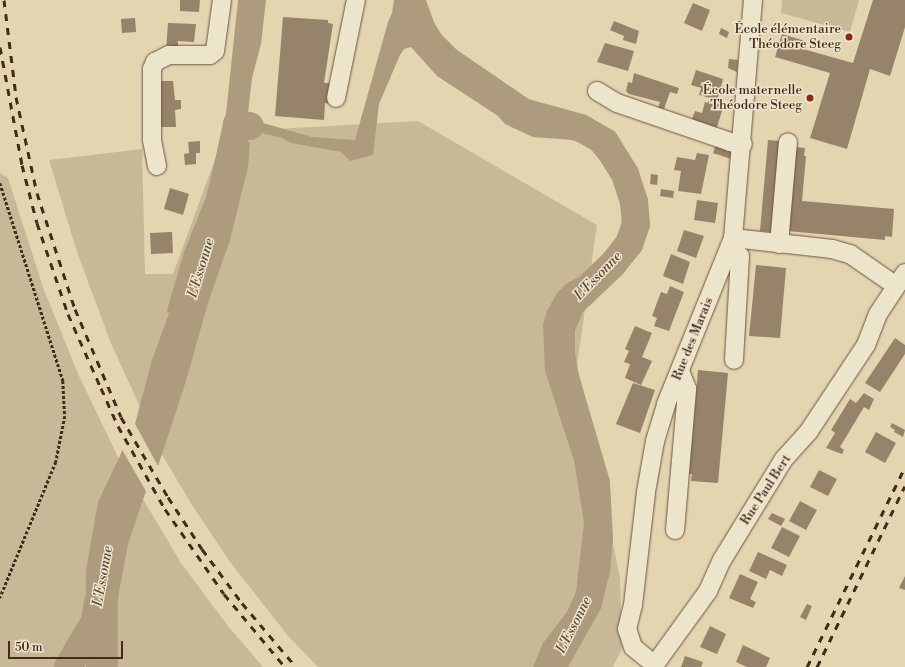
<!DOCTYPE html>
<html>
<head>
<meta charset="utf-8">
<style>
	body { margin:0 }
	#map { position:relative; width:905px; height:667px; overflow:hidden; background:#e4d5b1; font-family:"Libre Bodoni",serif }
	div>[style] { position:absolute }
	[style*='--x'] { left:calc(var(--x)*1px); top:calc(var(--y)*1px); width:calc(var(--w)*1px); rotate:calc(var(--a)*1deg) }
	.green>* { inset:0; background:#c9b898 }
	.water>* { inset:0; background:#ae9b7e }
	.pier>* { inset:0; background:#e4d5b1 }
	.river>* { height:28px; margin:-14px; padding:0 14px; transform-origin:14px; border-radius:14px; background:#ae9b7e }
	.building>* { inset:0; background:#978369 }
	.path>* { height:2.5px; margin-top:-1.25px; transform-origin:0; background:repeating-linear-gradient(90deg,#442a1b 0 3px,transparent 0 5px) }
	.roads { filter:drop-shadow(0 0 1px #6c5540) drop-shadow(0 0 1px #6c5540) }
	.minor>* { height:18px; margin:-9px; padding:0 9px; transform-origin:9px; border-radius:9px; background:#ede4cc }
	.rail>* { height:3px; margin-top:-1.5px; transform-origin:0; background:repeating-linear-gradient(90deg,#442a1b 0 7px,transparent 0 14px) }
	.dots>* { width:11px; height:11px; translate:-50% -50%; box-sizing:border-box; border:2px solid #ede4cc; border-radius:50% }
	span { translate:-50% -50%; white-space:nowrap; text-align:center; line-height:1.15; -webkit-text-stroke:3px #ede4cc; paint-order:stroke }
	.poi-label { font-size:13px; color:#442a1b }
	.right { translate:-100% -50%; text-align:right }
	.street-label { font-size:13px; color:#442a1b }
	.water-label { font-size:14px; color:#5e4634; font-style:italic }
	.scale { position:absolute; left:8px; top:641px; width:115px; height:18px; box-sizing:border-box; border:2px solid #442a1b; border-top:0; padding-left:5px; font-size:12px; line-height:14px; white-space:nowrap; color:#442a1b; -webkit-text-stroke:3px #ede4cc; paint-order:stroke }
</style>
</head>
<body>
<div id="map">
	<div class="green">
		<div style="clip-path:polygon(782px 0,859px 0,850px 32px,781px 13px)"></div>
		<div style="clip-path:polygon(418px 121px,597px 225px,577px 366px,620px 578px,622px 649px,613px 667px,318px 667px,289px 637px,230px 562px,192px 505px,161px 453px,110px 341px,77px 252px,49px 160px,142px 149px,145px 274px,173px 274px,225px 132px)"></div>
		<div style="clip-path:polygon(0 173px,8px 178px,44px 290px,79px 376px,118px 457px,181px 563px,228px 626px,263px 667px,0 667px)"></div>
	</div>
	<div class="water">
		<div style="clip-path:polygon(238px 0,266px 0,261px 44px,252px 78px,245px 139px,250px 143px,248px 167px,230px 240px,208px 303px,186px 381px,158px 466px,146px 491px,128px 544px,118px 598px,118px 667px,86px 667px,86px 570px,98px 502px,135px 424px,152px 360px,169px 313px,167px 312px,169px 303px,184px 252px,206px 197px,226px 114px)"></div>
		<div style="clip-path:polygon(394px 0,411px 0,421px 28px,431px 44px,447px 60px,493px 93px,523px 112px,581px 128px,597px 136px,614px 154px,630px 187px,636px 216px,633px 237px,613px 264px,571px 304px,561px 328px,561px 353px,565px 377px,596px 483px,599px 538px,596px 570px,588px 603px,552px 667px,533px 667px,543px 643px,567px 612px,576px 592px,584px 523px,574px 461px,545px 371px,543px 324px,547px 311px,557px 293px,567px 283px,584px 275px,603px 256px,620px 232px,624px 219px,623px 201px,611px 173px,588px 146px,574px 140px,533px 137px,505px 124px,498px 116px,437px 76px,411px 47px,404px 49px,400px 55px,379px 104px,373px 155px,350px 161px,341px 152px,291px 143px,282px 138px,249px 130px,250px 122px,256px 121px,312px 137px,355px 140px,388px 22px,392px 13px)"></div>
	</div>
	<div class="pier">
		<div style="clip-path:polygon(134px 422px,159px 468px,147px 493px,120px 446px)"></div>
	</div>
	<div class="river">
		<div style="--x:411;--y:0;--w:30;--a:70"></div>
		<div style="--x:421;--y:28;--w:19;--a:58"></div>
		<div style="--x:431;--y:44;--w:23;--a:45"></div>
		<div style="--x:447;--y:60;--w:92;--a:34.4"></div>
		<div style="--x:523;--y:112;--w:60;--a:15.4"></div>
		<div style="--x:581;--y:128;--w:28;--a:30"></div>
		<div style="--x:605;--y:142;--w:38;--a:58"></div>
		<div style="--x:625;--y:174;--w:29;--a:72"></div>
		<div style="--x:634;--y:202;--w:22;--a:85"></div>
		<div style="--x:636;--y:224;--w:21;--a:109"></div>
		<div style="--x:629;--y:244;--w:26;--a:129"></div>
		<div style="--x:613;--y:264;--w:58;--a:136.4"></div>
		<div style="--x:571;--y:304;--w:26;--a:113"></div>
		<div style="--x:561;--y:328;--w:25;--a:90"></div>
		<div style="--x:561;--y:353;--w:24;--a:81"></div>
		<div style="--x:565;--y:377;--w:110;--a:73.7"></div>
		<div style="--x:596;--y:483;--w:55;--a:86.9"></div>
		<div style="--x:599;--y:538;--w:32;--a:95"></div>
		<div style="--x:596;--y:570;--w:34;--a:104"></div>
		<div style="--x:588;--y:603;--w:73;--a:119.4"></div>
		<div style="--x:231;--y:153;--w:30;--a:-78"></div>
		<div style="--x:237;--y:124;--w:13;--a:9"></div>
		<div style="--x:68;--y:667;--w:53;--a:-59.6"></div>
		<div style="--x:95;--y:621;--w:19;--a:-81"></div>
	</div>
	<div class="building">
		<div style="clip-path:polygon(180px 0,200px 0,199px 12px,180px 11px)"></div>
		<div style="clip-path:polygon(873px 0,905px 0,905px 27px,890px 76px,870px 69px,847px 149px,810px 138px,830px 73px,775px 57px,782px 34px,805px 41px,803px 49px,853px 63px)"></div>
		<div style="clip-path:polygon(693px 3px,710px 10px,702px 31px,684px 23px)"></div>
		<div style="clip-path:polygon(283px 17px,328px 20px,328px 23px,333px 24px,324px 83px,332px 83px,330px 104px,325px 103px,324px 120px,275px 116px)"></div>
		<div style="clip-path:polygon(135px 18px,136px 32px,122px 33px,121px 19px)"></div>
		<div style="clip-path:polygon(614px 21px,639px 31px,636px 44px,623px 40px,624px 36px,610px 30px)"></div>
		<div style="clip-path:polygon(168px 23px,196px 24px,194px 42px,178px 41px,178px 52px,166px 51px)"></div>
		<div style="clip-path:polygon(721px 28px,729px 32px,727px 38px,719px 34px)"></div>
		<div style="clip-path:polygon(605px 43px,634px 51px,628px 71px,597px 62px)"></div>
		<div style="clip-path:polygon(729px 59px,738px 60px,737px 72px,728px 68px)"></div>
		<div style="clip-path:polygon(696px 70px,723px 79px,717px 101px,722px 102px,723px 108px,716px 130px,691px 122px,695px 111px,702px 113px,705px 102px,708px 103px,710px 98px,699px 95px,701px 88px,691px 85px)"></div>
		<div style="clip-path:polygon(634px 73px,679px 88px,677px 94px,670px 92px,664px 109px,658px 108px,660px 102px,629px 94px,626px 91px,628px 82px,632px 83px)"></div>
		<div style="clip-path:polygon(158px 81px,173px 81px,175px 100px,181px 100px,181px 109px,175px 110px,176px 127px,161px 127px)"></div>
		<div style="clip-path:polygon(768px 140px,780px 141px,772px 232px,760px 231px)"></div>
		<div style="clip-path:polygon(200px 141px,200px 153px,196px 153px,196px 164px,185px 165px,184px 154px,189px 153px,188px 142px)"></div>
		<div style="clip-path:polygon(717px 141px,732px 147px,731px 159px,713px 153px)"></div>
		<div style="clip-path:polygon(794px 147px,805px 148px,804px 156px,806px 156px,802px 201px,894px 209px,892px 237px,885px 236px,885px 240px,787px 231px)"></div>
		<div style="clip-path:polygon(697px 153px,709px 155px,701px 194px,678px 191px,681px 171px,674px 170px,677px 157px,695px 160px)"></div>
		<div style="clip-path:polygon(651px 174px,658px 175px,657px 185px,650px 184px)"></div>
		<div style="clip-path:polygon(170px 188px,189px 194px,183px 215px,164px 209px)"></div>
		<div style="clip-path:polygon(661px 189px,674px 191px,673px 198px,660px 196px)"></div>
		<div style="clip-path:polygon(697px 200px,718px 203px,715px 223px,694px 220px)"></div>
		<div style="clip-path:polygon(684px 230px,704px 236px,696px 258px,677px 251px)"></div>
		<div style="clip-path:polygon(172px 232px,173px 253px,151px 254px,150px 233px)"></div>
		<div style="clip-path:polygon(671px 254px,690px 262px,683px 284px,663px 276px)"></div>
		<div style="clip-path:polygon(756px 265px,786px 268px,780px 338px,749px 336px)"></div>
		<div style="clip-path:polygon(670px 286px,684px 292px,669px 331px,654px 326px,657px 318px,652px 316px,661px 292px,667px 294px)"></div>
		<div style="clip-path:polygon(635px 326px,652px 333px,642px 357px,652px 361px,641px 385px,625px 378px,630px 364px,624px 362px,629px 351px,625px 349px)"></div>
		<div style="clip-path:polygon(895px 338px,905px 345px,905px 354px,880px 392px,865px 383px)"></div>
		<div style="clip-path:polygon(698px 370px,728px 373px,718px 483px,691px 481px,692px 474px,689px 474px)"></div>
		<div style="clip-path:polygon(633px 383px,655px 390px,640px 433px,616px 424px)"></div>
		<div style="clip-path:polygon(864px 393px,874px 399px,869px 410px,864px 407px,840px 447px,844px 450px,842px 454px,826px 448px,835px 433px,831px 430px,850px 399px,856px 403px)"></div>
		<div style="clip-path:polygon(892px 423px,905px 430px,903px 437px,894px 432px,895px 430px,890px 427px)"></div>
		<div style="clip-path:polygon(876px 432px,896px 443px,885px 463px,865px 452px)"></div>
		<div style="clip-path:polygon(819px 470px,837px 479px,828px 496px,810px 487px)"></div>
		<div style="clip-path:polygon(800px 501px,817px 510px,806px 530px,789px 521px)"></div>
		<div style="clip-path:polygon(772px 513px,785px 519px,781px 526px,768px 519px)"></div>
		<div style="clip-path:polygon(782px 527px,800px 536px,789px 557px,771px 548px)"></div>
		<div style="clip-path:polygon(758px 552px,787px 565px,782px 576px,770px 570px,766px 579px,749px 571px)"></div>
		<div style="clip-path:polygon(740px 574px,758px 582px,750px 599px,756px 602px,753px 608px,729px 598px)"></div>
		<div style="clip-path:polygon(905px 576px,905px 590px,899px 588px)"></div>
		<div style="clip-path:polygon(807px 604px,812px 606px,806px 620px,800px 617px)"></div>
		<div style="clip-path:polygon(710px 626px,726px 634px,717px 654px,700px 647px)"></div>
		<div style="clip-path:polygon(743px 645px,770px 658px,766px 667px,747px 667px,736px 662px)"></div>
		<div style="clip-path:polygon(685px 656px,703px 662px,701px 667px,681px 667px)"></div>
	</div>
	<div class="path">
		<div style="--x:0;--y:183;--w:208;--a:72.3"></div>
		<div style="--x:63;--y:381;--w:35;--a:87"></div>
		<div style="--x:65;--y:416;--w:47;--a:101.1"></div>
		<div style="--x:56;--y:462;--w:147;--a:112.4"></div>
	</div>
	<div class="roads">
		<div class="minor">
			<div style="--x:597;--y:91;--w:23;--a:31"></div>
			<div style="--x:617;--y:103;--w:120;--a:19"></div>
			<div style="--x:730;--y:142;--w:13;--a:9"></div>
			<div style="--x:336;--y:98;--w:100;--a:-78.5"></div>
			<div style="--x:157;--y:166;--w:26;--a:-101"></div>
			<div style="--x:152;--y:140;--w:71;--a:-90"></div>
			<div style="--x:152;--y:69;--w:8;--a:-67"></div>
			<div style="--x:155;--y:62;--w:16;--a:-27"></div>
			<div style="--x:169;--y:55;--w:41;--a:0"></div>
			<div style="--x:210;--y:55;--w:6;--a:-39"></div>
			<div style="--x:215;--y:51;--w:51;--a:-82.2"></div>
			<div style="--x:733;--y:238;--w:100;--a:6.3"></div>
			<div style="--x:832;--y:249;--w:19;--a:16"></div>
			<div style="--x:850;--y:254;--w:56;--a:34.8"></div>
			<div style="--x:779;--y:244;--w:102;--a:-85"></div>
			<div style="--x:728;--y:253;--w:12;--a:14"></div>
			<div style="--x:740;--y:256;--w:104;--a:93.3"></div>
			<div style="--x:675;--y:530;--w:142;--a:-85.1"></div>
			<div style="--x:687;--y:389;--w:19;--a:-111"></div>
			<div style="--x:655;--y:665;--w:28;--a:-141"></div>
			<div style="--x:633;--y:647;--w:19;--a:-108"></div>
			<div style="--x:627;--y:629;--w:25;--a:-76"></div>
			<div style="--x:633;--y:605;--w:114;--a:-83.4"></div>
			<div style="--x:646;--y:492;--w:52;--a:-80"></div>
			<div style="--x:655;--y:441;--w:39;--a:-73"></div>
			<div style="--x:666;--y:404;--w:179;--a:-68"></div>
			<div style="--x:733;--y:238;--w:239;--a:-85.2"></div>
			<div style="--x:653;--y:667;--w:94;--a:-54.1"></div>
			<div style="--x:708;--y:591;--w:34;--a:-66"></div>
			<div style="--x:722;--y:560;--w:119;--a:-58.5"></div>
			<div style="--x:784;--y:459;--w:38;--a:-48"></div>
			<div style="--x:809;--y:431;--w:103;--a:-56.5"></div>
			<div style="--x:866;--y:345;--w:33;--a:-69"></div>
			<div style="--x:878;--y:314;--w:49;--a:-56.6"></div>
		</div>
	</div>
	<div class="rail">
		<div style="--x:4;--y:0;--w:98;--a:82.9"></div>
		<div style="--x:16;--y:97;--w:98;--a:77.7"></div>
		<div style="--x:37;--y:193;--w:122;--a:71.9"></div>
		<div style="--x:75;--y:309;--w:117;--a:66.9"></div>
		<div style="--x:121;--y:417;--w:93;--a:59.6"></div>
		<div style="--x:168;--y:497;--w:62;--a:56.8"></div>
		<div style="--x:202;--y:549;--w:67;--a:53.5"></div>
		<div style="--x:242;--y:603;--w:84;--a:49.8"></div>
		<div style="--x:0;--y:47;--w:120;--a:79.4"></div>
		<div style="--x:22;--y:165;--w:60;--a:75.5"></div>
		<div style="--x:37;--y:223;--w:96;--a:71.2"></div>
		<div style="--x:68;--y:314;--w:81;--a:66"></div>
		<div style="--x:101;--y:388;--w:42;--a:65.9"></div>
		<div style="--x:118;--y:426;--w:95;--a:60.5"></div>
		<div style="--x:165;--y:509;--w:103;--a:55.2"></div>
		<div style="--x:224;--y:594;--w:95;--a:50.1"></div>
		<div style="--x:807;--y:667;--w:223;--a:-63.9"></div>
		<div style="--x:817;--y:667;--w:201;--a:-64.1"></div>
	</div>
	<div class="dots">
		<div style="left:849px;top:37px;background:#8f2418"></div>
		<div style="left:810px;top:98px;background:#8f2418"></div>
	</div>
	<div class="poi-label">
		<span class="right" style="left:841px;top:37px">École élémentaire<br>Théodore Steeg</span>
		<span class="right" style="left:802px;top:98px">École maternelle<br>Théodore Steeg</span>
	</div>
	<div class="street-label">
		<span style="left:693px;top:339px;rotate:-68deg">Rue des Marais</span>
		<span style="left:766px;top:490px;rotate:-57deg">Rue Paul Bert</span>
	</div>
	<div class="water-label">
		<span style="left:201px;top:268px;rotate:-73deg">L'Essonne</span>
		<span style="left:598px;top:276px;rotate:-46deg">L'Essonne</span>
		<span style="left:103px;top:576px;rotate:-80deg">L'Essonne</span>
		<span style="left:574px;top:625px;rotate:-63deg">L'Essonne</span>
	</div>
	<div class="scale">50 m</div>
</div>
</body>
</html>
